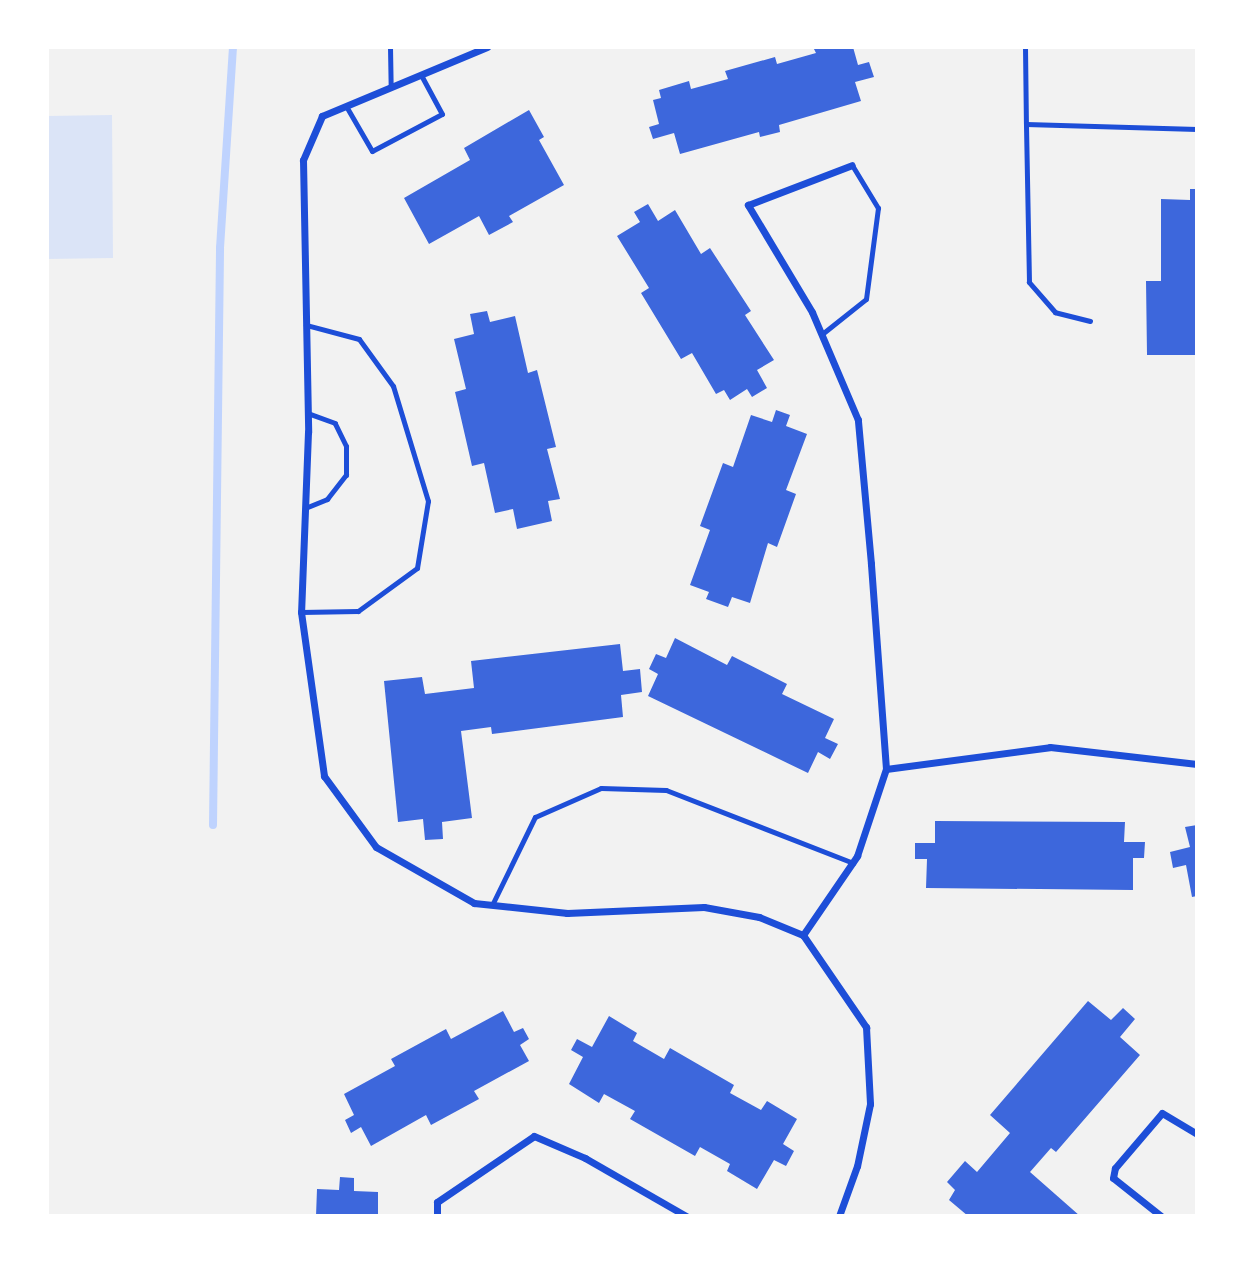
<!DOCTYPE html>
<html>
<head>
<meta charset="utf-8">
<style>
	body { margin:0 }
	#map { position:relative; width:1244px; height:1263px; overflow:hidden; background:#f2f2f2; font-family:Barlow,sans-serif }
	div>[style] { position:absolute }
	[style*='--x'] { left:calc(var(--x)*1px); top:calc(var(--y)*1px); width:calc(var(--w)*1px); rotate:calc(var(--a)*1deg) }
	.green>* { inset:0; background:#dbe4f7 }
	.stream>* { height:8px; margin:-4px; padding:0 4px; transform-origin:4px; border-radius:4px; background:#bfd3fe }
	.building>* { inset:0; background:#3d67dc }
	.service>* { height:5px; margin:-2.5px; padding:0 2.5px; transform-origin:2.5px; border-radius:2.5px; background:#1d4ed8 }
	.minor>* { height:7px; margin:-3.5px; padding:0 3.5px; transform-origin:3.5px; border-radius:3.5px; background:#1d4ed8 }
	span { translate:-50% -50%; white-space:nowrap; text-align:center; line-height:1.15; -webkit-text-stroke:7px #fff; paint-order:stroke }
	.frame { position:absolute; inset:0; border:49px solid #fff; pointer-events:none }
</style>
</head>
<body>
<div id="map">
	<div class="green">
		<div style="clip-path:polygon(112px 115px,113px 258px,47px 259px,47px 116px)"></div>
	</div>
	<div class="stream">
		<div style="--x:213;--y:825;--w:577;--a:-89.3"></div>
		<div style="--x:220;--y:248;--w:201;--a:-86.3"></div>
	</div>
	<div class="building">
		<div style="clip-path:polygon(813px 47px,853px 47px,858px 65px,869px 62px,874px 77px,855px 82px,861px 101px,779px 125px,780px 132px,760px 137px,759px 132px,680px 154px,674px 133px,653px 139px,649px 127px,659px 124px,653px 100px,661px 98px,659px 90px,689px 81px,691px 89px,728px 79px,725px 71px,775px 57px,777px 64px,816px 53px)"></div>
		<div style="clip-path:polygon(529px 110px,544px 137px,539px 140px,564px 185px,509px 216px,513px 222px,489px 235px,479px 216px,429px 244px,404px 198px,470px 160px,464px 148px)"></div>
		<div style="clip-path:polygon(1190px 189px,1197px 189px,1197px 355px,1147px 355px,1146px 281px,1161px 281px,1161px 199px,1190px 200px)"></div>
		<div style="clip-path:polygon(648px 204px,658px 221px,675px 210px,701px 254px,710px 248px,751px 311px,745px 315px,774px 360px,757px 370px,767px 388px,752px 397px,747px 389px,730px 400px,724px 390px,716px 394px,692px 353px,681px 359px,641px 293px,649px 288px,617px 236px,640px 222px,634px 212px)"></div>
		<div style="clip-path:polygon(487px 311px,490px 322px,515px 316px,528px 373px,537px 370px,556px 447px,547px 449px,560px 499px,548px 501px,552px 521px,517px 529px,513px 509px,495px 513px,484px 463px,472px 466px,455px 392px,466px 389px,454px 339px,474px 334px,470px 314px)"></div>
		<div style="clip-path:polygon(776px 410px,790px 415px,786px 426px,807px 434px,786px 490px,796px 494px,777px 547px,768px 543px,750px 603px,732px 597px,728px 607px,706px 599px,709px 592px,690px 585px,710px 530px,700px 526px,723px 463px,733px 467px,751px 415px,772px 422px)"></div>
		<div style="clip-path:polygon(675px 638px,727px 665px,732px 656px,787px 684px,782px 694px,834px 719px,825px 738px,838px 744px,830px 759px,818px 752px,808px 773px,648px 696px,658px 674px,649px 669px,656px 654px,666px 658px)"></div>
		<div style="clip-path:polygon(620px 644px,623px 671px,640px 669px,642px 692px,621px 695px,623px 717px,492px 734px,491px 727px,461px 731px,472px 818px,442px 822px,443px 839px,425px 840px,423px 819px,398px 822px,384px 681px,422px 677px,425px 694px,474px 688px,471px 661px)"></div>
		<div style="clip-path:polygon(935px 821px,1125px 822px,1124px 842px,1145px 842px,1144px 858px,1133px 858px,1133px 890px,926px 888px,927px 859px,915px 859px,915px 843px,935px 843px)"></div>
		<div style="clip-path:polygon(1197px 825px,1197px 896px,1192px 897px,1186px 865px,1173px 868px,1170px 852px,1190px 847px,1185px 827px)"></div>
		<div style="clip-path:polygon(1088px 1001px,1111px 1020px,1123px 1008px,1135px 1019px,1120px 1037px,1140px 1055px,1056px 1152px,1051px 1148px,1030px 1172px,1080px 1216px,968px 1216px,949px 1200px,955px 1190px,947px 1182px,965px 1161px,977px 1172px,1010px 1133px,990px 1115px)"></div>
		<div style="clip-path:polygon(503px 1011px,514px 1032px,523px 1028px,529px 1039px,520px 1045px,529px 1061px,474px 1091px,479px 1099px,431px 1125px,426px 1115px,371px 1146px,361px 1127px,351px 1133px,345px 1120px,354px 1115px,344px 1094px,395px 1066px,391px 1059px,446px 1029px,451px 1039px)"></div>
		<div style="clip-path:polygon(609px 1016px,637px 1033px,633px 1041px,664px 1059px,670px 1048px,734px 1085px,730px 1093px,761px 1110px,767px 1101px,797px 1119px,783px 1144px,794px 1151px,786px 1166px,774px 1160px,757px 1189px,727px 1171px,730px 1164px,700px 1147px,695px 1156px,630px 1119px,635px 1111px,604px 1094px,599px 1103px,569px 1084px,583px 1057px,571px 1050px,577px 1039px,592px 1047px)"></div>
		<div style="clip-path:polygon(340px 1177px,354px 1178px,354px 1191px,378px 1192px,378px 1216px,316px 1216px,317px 1189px,339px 1190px)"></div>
	</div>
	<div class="service">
		<div style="--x:390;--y:47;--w:39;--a:89"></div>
		<div style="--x:1025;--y:47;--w:77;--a:89.3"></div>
		<div style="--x:346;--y:106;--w:52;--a:60"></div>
		<div style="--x:372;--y:151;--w:79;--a:-27.9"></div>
		<div style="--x:442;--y:114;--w:44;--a:-118.3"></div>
		<div style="--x:1090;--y:321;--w:36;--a:-166"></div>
		<div style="--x:1055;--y:312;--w:40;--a:-131"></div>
		<div style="--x:1029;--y:282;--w:158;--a:-91.1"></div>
		<div style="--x:1026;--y:124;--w:171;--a:1.7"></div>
		<div style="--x:822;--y:334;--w:56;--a:-38.5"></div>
		<div style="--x:866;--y:299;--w:92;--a:-82.5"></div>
		<div style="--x:878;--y:208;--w:50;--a:-121.2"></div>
		<div style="--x:305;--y:508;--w:24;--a:-22"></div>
		<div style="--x:327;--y:499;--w:31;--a:-52"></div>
		<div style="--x:346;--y:475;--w:29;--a:-90"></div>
		<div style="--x:346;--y:446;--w:25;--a:-116"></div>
		<div style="--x:335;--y:423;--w:29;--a:-160"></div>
		<div style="--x:301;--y:612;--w:57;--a:-1"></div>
		<div style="--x:358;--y:611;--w:73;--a:-36.1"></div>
		<div style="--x:417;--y:568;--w:68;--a:-80.7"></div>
		<div style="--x:428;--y:501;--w:120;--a:-106.9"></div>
		<div style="--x:393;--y:386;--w:58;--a:-125.9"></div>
		<div style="--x:359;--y:339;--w:55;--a:-165.2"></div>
		<div style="--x:492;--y:905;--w:98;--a:-64"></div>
		<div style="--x:535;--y:817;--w:72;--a:-23.7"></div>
		<div style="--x:601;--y:788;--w:65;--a:1.8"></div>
		<div style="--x:666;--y:790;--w:201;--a:21.3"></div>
	</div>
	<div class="minor">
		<div style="--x:487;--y:47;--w:179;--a:157.3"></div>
		<div style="--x:322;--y:116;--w:48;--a:113.4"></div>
		<div style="--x:303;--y:160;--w:272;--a:88.9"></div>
		<div style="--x:308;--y:432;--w:180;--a:92.2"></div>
		<div style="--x:301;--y:612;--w:166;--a:82"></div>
		<div style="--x:324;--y:776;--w:88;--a:53.8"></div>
		<div style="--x:376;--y:847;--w:113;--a:29.7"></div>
		<div style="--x:474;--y:903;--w:94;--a:6.1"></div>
		<div style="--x:567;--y:913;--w:137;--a:-2.5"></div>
		<div style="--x:704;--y:907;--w:56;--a:10.3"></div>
		<div style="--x:759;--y:917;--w:48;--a:22.2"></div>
		<div style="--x:803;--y:935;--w:112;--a:55.6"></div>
		<div style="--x:866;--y:1027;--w:77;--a:87"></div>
		<div style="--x:870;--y:1104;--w:63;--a:101.8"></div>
		<div style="--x:857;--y:1166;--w:53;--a:109.8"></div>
		<div style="--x:886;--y:769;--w:165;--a:-7.6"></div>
		<div style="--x:1050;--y:747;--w:148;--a:6.6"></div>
		<div style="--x:803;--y:935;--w:96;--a:-55.6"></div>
		<div style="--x:857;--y:856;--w:92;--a:-71.6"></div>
		<div style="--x:886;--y:769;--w:206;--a:-94.2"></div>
		<div style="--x:871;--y:564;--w:145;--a:-95.2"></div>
		<div style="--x:858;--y:420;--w:117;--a:-113.1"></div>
		<div style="--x:812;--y:312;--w:125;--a:-120.9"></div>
		<div style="--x:748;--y:205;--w:111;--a:-21"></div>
		<div style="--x:437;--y:1216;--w:14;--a:-90"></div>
		<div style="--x:437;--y:1202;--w:117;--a:-34.2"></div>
		<div style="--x:534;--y:1136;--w:56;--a:23.3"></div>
		<div style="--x:585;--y:1158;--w:116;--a:29.9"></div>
		<div style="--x:1161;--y:1216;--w:61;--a:-141.6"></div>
		<div style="--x:1113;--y:1178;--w:10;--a:-79"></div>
		<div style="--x:1115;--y:1168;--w:72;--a:-49.5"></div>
		<div style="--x:1162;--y:1113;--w:41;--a:31"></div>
	</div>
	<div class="frame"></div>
</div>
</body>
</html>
